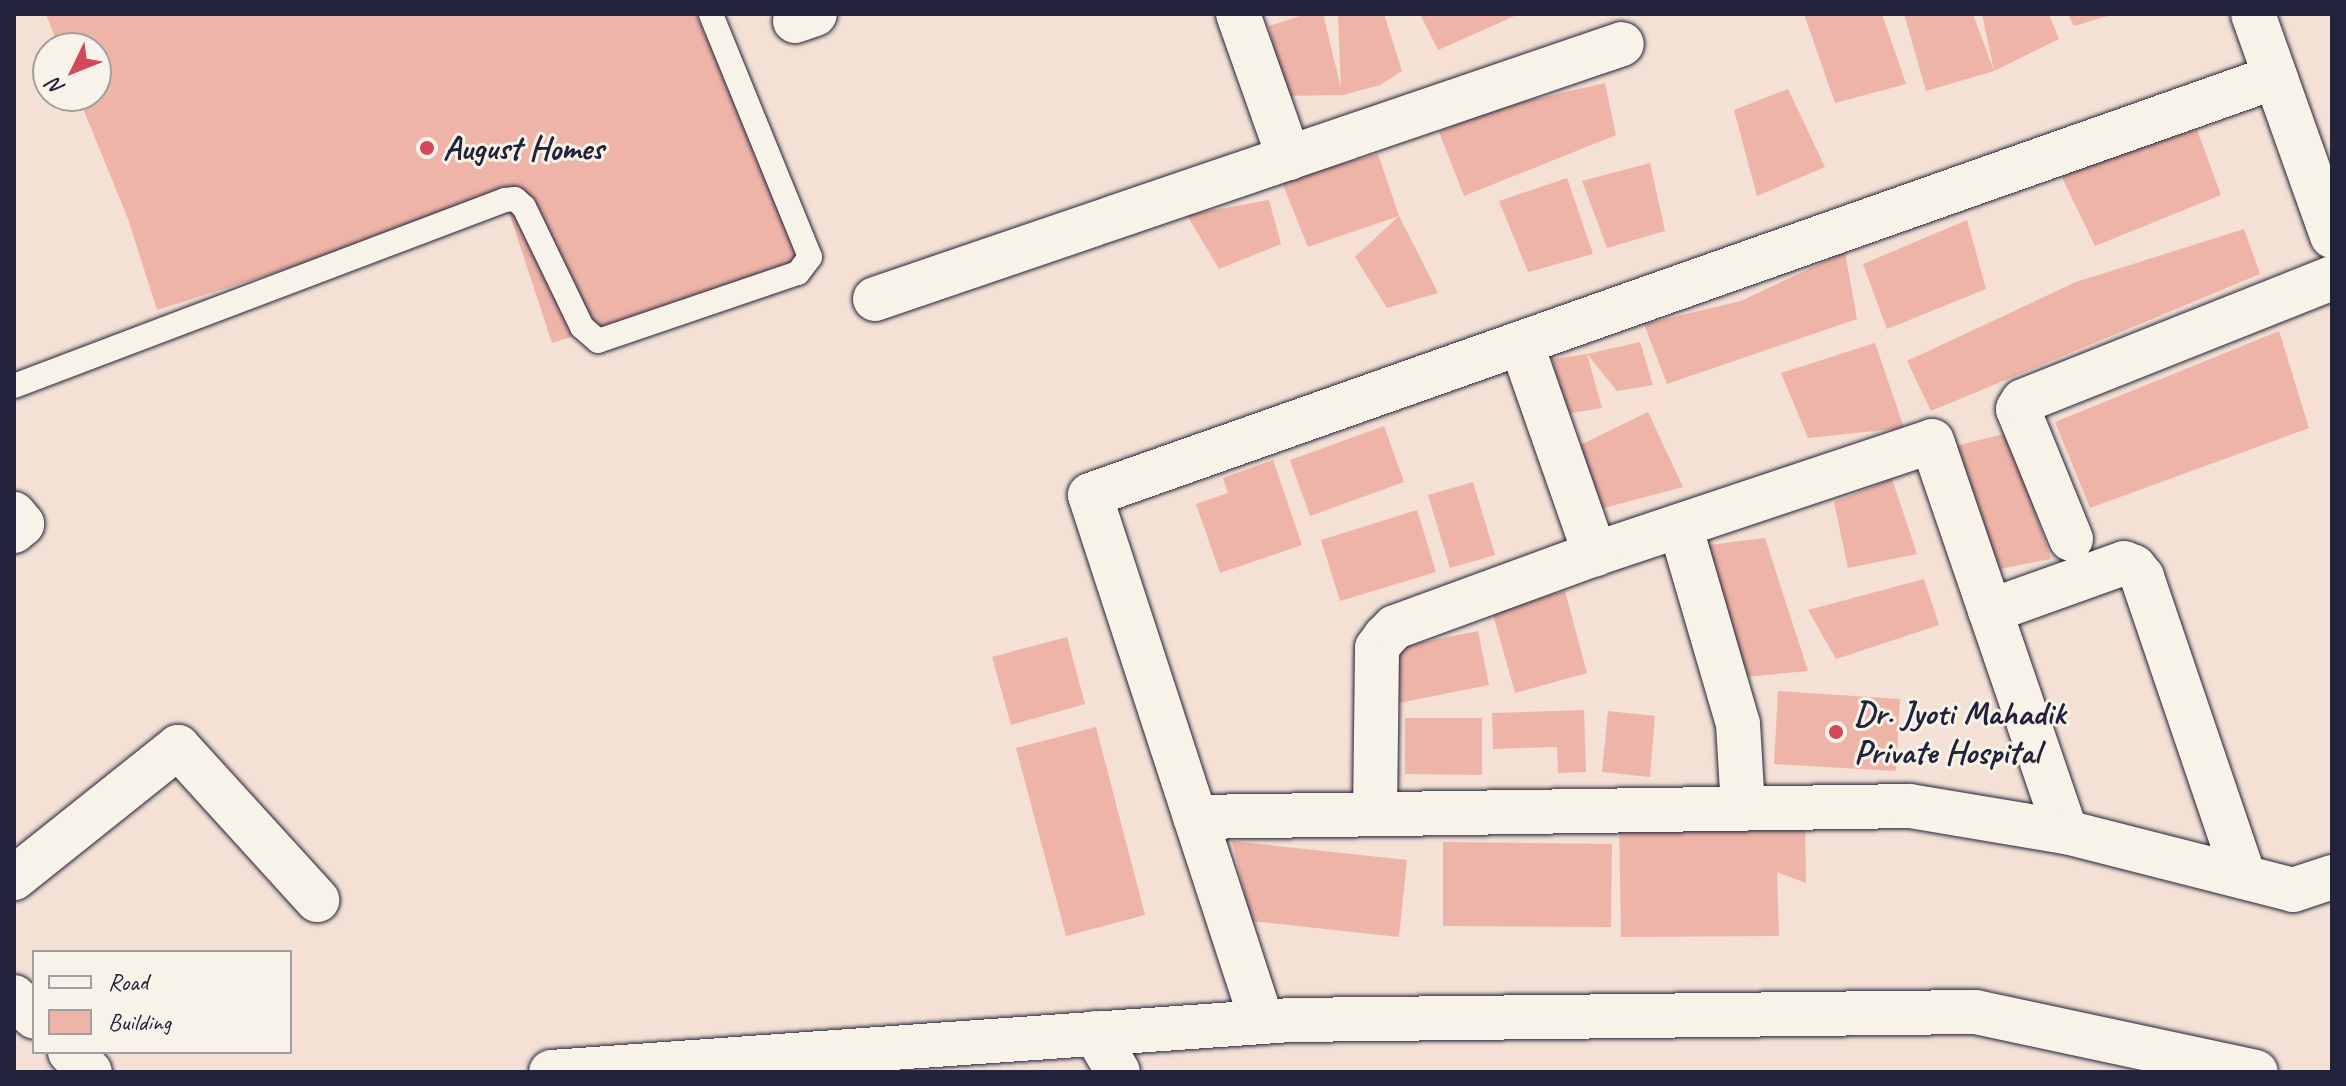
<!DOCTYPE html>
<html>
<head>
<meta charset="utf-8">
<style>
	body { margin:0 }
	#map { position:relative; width:2346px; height:1086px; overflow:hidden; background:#f4e0d5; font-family:Caveat,sans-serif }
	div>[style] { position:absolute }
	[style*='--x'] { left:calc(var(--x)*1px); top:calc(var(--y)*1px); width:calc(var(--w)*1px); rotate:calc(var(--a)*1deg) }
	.building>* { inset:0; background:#eeb4a8 }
	.roads { filter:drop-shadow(0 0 2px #22223b) drop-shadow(0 0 2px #22223b) }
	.lane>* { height:24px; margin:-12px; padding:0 12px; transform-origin:12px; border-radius:12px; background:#f7f3e8 }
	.street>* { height:44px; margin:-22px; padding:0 22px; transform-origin:22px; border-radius:22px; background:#f7f3e8 }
	.secondary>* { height:44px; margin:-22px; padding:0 22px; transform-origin:22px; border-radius:22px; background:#f7f3e8 }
	.dots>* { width:22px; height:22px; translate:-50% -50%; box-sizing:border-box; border:4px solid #f7f3e8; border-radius:50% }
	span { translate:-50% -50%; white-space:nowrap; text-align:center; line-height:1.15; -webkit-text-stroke:6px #f7f3e8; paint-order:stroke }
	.poi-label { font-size:34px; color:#22223b; font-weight:700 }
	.left { translate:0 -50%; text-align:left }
	.frame { position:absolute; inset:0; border:16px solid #22223b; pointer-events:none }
	.legend { position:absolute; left:32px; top:950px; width:260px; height:104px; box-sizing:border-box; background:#f7f3e8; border:2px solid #a29fa3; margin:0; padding:10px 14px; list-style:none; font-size:24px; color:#22223b }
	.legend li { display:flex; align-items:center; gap:16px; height:40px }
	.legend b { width:40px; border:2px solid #a29fa3 }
	.north { position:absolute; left:32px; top:32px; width:80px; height:80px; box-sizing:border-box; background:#f7f3e8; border:2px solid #a29fa3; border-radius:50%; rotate:227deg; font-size:22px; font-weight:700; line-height:32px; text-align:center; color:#22223b }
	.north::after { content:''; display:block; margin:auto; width:28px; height:36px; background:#d1495b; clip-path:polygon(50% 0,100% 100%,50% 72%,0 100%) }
</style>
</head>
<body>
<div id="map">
	<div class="building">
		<div style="clip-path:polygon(46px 14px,696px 14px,807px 265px,552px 343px,505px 200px,157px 310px,128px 219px,78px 96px,96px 96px,96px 48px,59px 48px)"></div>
		<div style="clip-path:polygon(1306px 14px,1323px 14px,1341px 88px,1338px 16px,1343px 14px,1384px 14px,1402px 71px,1380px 85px,1343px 95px,1284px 96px,1269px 26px)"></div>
		<div style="clip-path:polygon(1420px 14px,1519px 14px,1438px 50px)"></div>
		<div style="clip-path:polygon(1804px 14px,1882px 14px,1906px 84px,1835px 103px)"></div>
		<div style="clip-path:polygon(1904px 14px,1973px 14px,1994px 71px,1982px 14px,2049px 14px,2059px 39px,1994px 71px,1926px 91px)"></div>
		<div style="clip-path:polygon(2068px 14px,2111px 14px,2111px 15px,2074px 26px)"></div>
		<div style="clip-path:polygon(1605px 83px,1616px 135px,1464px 196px,1439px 132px,1493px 109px)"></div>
		<div style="clip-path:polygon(1788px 89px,1825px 167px,1757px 196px,1734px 110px)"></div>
		<div style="clip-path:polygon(2197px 130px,2221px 195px,2095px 246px,2059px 171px)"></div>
		<div style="clip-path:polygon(1378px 154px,1399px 216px,1438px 293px,1387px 308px,1355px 257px,1399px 216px,1308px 247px,1281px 180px)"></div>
		<div style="clip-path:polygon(1650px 163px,1665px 231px,1607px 248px,1582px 181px)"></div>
		<div style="clip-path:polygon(1567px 178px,1593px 254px,1528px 272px,1499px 201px)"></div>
		<div style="clip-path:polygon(1269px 200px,1281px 244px,1219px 269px,1187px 215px)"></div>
		<div style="clip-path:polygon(1967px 220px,1986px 289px,1887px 329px,1863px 264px)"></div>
		<div style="clip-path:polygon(2244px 229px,2260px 274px,1931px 411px,1907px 361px,2076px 282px)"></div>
		<div style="clip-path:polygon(1845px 252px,1857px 319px,1667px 384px,1644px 324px,1741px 301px)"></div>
		<div style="clip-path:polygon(2279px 331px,2309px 428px,2090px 508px,2055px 422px)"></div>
		<div style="clip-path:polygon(1640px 342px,1653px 385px,1617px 391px,1587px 354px)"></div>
		<div style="clip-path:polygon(1875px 343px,1904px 428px,1808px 438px,1781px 373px)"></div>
		<div style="clip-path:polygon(1587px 354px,1602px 408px,1566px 414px,1552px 359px)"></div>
		<div style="clip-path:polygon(1648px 412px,1683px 487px,1600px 509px,1578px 446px)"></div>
		<div style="clip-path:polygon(1384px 426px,1404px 482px,1310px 516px,1290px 460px)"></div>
		<div style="clip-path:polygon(2008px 433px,2051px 559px,1994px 570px,1955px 446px)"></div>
		<div style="clip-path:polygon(1273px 460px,1302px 545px,1220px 573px,1196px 504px,1228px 493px,1223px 478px)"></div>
		<div style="clip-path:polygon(1892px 479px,1917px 554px,1848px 568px,1834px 502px)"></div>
		<div style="clip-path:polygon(1473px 482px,1495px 555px,1450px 568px,1428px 495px)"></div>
		<div style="clip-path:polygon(1417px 510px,1436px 572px,1340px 601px,1321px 540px)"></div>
		<div style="clip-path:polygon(1765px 538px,1808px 671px,1744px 677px,1700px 546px)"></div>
		<div style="clip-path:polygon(1924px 579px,1939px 625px,1836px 659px,1808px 610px)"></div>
		<div style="clip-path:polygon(1565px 591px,1587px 673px,1515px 693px,1492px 611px)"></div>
		<div style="clip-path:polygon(1478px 631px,1489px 685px,1399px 703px,1388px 649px)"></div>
		<div style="clip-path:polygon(1067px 637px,1085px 704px,1011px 725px,992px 657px)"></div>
		<div style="clip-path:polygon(1778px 691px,1900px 699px,1896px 771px,1774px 764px)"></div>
		<div style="clip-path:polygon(1584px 710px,1586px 772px,1558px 773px,1557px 747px,1493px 749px,1492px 713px)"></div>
		<div style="clip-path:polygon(1608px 711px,1655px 716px,1650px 777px,1602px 772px)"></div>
		<div style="clip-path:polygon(1405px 718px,1482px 718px,1482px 775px,1405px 774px)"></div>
		<div style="clip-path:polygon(1096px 727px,1145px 915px,1066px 936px,1016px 748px)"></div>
		<div style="clip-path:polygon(1805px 813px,1806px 883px,1777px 872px,1779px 936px,1621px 937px,1619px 815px)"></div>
		<div style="clip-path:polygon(1232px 841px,1407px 860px,1399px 937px,1251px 921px)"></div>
		<div style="clip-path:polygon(1443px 842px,1612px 844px,1611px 927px,1443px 926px)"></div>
	</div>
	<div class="roads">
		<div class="lane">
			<div style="--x:14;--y:386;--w:525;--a:-20.75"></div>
			<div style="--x:505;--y:200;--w:10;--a:-6"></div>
			<div style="--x:515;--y:199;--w:12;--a:42"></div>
			<div style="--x:524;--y:207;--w:133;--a:64.2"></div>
			<div style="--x:582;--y:327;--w:21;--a:41"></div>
			<div style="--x:598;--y:341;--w:211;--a:-18.8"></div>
			<div style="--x:798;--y:273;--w:20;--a:-53"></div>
			<div style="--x:810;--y:257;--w:262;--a:-112.2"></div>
		</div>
		<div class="street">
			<div style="--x:1238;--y:14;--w:153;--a:70.5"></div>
			<div style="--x:795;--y:21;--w:21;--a:-19"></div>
			<div style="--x:875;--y:299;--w:789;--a:-18.85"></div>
			<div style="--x:1521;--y:343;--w:224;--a:70.7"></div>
			<div style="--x:1595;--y:554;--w:355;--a:-18.5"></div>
			<div style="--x:1932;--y:441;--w:413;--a:71.1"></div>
			<div style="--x:14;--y:514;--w:13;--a:51"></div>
			<div style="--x:22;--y:524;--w:11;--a:139"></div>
			<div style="--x:1681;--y:529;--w:203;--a:73.7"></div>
			<div style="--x:1738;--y:724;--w:85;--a:86.6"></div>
			<div style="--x:2071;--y:539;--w:140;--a:-112.2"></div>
			<div style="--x:2018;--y:409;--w:9;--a:-58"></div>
			<div style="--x:2023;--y:401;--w:333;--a:-21.7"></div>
			<div style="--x:1990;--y:611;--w:142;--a:-19.7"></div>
			<div style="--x:2124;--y:563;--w:11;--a:22"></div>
			<div style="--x:2134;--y:567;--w:13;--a:51"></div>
			<div style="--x:2142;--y:577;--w:317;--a:71.2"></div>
			<div style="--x:1375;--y:814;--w:166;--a:-89.3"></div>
			<div style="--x:1377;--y:648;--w:14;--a:-54"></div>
			<div style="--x:1385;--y:637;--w:14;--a:-45"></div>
			<div style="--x:1395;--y:627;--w:213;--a:-20.1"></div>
			<div style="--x:1195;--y:817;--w:715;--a:-0.88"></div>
			<div style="--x:1910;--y:806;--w:158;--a:9.5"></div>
			<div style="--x:2066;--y:832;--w:234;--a:14.3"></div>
			<div style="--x:2293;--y:890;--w:41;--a:-18.4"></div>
			<div style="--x:14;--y:878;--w:210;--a:-38.6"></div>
			<div style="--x:178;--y:747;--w:207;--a:47.7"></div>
			<div style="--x:14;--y:997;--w:28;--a:44"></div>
			<div style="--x:1262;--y:1022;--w:554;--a:-108.08"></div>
			<div style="--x:1090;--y:495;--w:1257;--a:-19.43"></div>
			<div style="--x:1095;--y:1033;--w:45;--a:59.5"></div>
			<div style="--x:70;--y:1052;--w:28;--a:45"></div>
			<div style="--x:551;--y:1072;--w:742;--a:-4.02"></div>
			<div style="--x:1291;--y:1020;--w:685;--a:-0.67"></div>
			<div style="--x:1976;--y:1012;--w:286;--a:12.1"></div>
		</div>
		<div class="secondary">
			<div style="--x:2253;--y:14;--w:236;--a:70.4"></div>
		</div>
	</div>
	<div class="dots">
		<div style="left:427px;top:148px;background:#d1495b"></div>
		<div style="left:1836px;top:732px;background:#d1495b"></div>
	</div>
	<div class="poi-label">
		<span class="left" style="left:443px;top:148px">August Homes</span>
		<span class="left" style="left:1854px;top:732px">Dr. Jyoti Mahadik<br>Private Hospital</span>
	</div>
	<div class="frame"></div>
	<ul class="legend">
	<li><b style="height:10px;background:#f7f3e8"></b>Road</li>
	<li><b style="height:22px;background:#eeb4a8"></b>Building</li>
	</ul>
	<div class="north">N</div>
</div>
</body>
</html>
